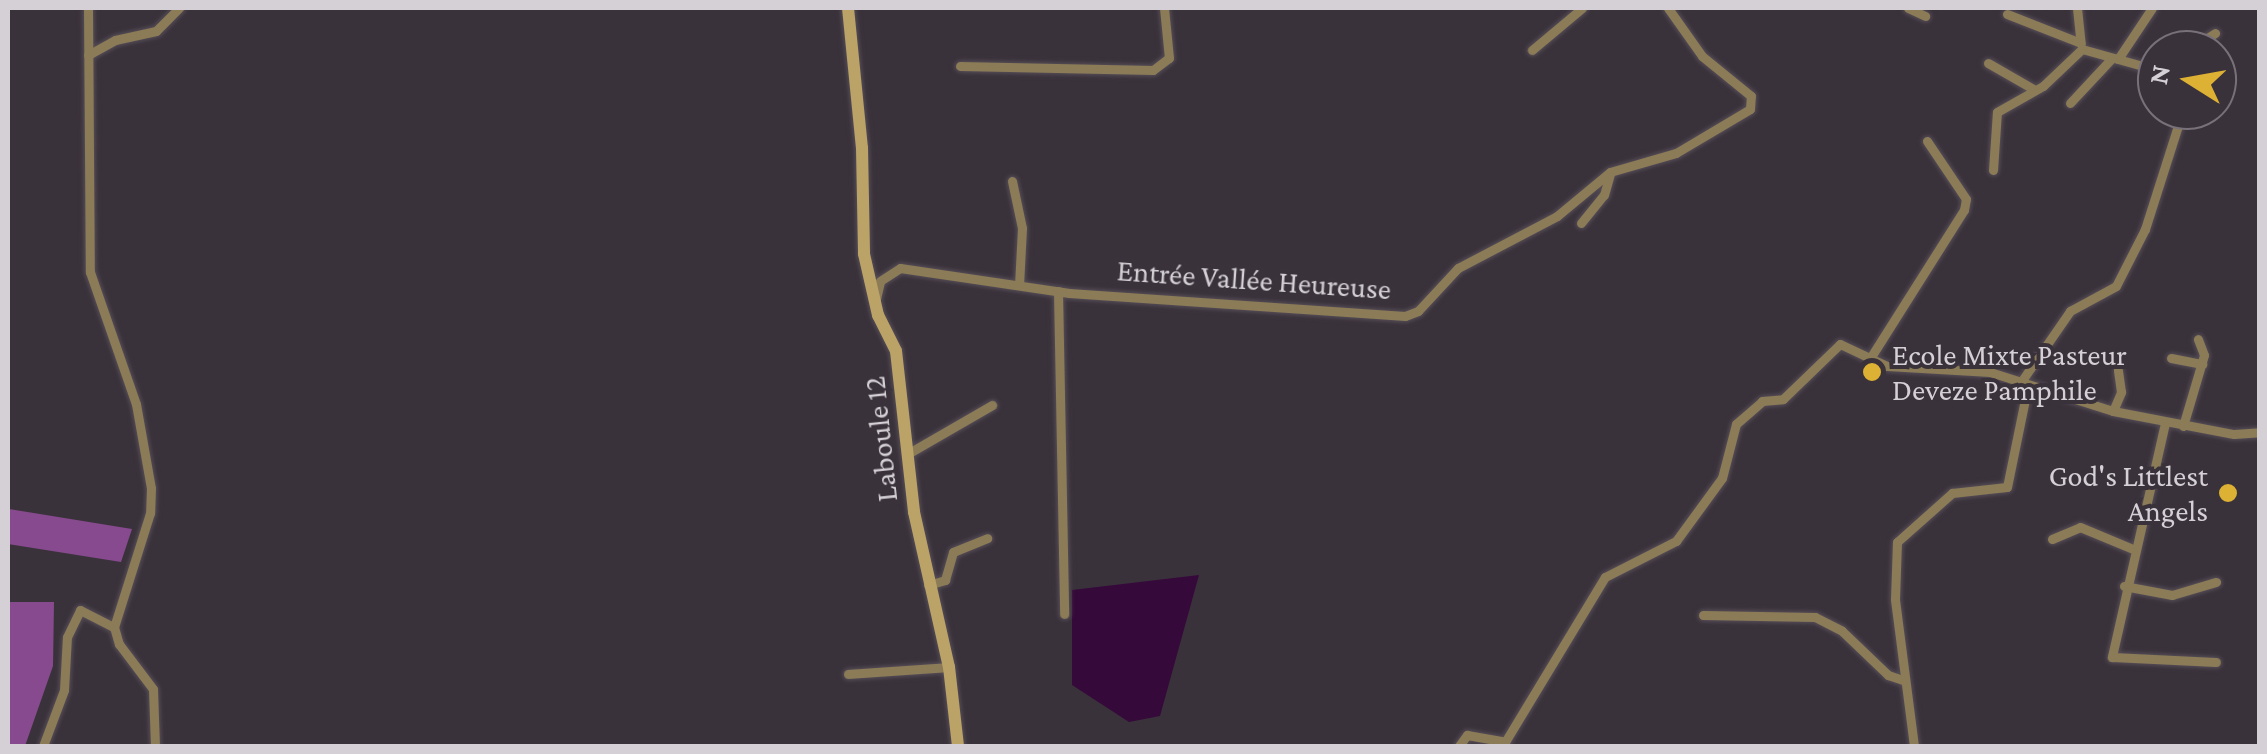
<!DOCTYPE html>
<html>
<head>
<meta charset="utf-8">
<style>
	body { margin:0 }
	#map { position:relative; width:2267px; height:754px; overflow:hidden; background:#3a323b; font-family:"Crimson Pro",serif }
	div>[style] { position:absolute }
	[style*='--x'] { left:calc(var(--x)*1px); top:calc(var(--y)*1px); width:calc(var(--w)*1px); rotate:calc(var(--a)*1deg) }
	.forest>* { inset:0; background:#874a8e }
	.water>* { inset:0; background:#36093b }
	.roads { filter:drop-shadow(0 0 2px #564e57) drop-shadow(0 0 2px #564e57) }
	.street>* { height:9px; margin:-4.5px; padding:0 4.5px; transform-origin:4.5px; border-radius:4.5px; background:#8b7c57 }
	.secondary>* { height:12px; margin:-6px; padding:0 6px; transform-origin:6px; border-radius:6px; background:#bba367 }
	.dots>* { width:28px; height:28px; translate:-50% -50%; box-sizing:border-box; border:5px solid #3a323b; border-radius:50% }
	span { translate:-50% -50%; white-space:nowrap; text-align:center; line-height:1.15; -webkit-text-stroke:8px #3a323b; paint-order:stroke }
	.street-label { font-size:30px; color:#d5d0d6 }
	.poi-label { font-size:30px; color:#d5d0d6 }
	.left { translate:0 -50%; text-align:left }
	.right { translate:-100% -50%; text-align:right }
	.frame { position:absolute; inset:0; border:10px solid #d5d0d6; pointer-events:none }
	.north { position:absolute; left:2137px; top:30px; width:100px; height:100px; box-sizing:border-box; background:#3a323b; border:2px solid #787179; border-radius:50%; rotate:281deg; font-size:28px; font-weight:700; line-height:40px; text-align:center; color:#d5d0d6 }
	.north::after { content:''; display:block; margin:auto; width:35px; height:45px; background:#ddb133; clip-path:polygon(50% 0,100% 100%,50% 72%,0 100%) }
</style>
</head>
<body>
<div id="map">
	<div class="forest">
		<div style="clip-path:polygon(8px 509px,9px 509px,132px 529px,121px 562px,8px 544px)"></div>
		<div style="clip-path:polygon(8px 602px,54px 602px,53px 666px,25px 746px,8px 746px)"></div>
	</div>
	<div class="water">
		<div style="clip-path:polygon(1199px 575px,1160px 716px,1129px 722px,1072px 685px,1072px 590px)"></div>
	</div>
	<div class="roads">
		<div class="street">
			<div style="--x:88;--y:8;--w:264;--a:89.6"></div>
			<div style="--x:90;--y:272;--w:140;--a:70.8"></div>
			<div style="--x:136;--y:404;--w:85;--a:79.9"></div>
			<div style="--x:151;--y:488;--w:25;--a:92"></div>
			<div style="--x:150;--y:513;--w:120;--a:107.5"></div>
			<div style="--x:114;--y:627;--w:18;--a:74"></div>
			<div style="--x:119;--y:644;--w:56;--a:52.9"></div>
			<div style="--x:153;--y:689;--w:57;--a:88"></div>
			<div style="--x:1908;--y:8;--w:19;--a:25"></div>
			<div style="--x:2077;--y:8;--w:36;--a:84"></div>
			<div style="--x:2007;--y:14;--w:79;--a:21.4"></div>
			<div style="--x:1532;--y:50;--w:65;--a:-40"></div>
			<div style="--x:2188;--y:50;--w:32;--a:-32"></div>
			<div style="--x:88;--y:55;--w:31;--a:-29"></div>
			<div style="--x:115;--y:40;--w:42;--a:-12.4"></div>
			<div style="--x:156;--y:31;--w:33;--a:-45"></div>
			<div style="--x:2118;--y:59;--w:61;--a:-56.3"></div>
			<div style="--x:1988;--y:63;--w:54;--a:29.9"></div>
			<div style="--x:960;--y:66;--w:193;--a:1.2"></div>
			<div style="--x:1153;--y:70;--w:20;--a:-37"></div>
			<div style="--x:1169;--y:58;--w:50;--a:-95.7"></div>
			<div style="--x:2070;--y:103;--w:60;--a:-47"></div>
			<div style="--x:1993;--y:170;--w:58;--a:-86.1"></div>
			<div style="--x:1997;--y:112;--w:53;--a:-29.5"></div>
			<div style="--x:2043;--y:86;--w:54;--a:-43.5"></div>
			<div style="--x:2082;--y:49;--w:78;--a:15.6"></div>
			<div style="--x:1012;--y:181;--w:48;--a:78"></div>
			<div style="--x:1022;--y:228;--w:57;--a:93"></div>
			<div style="--x:1581;--y:223;--w:36;--a:-51"></div>
			<div style="--x:1604;--y:195;--w:22;--a:-74"></div>
			<div style="--x:1058;--y:291;--w:323;--a:88.9"></div>
			<div style="--x:876;--y:299;--w:18;--a:-77"></div>
			<div style="--x:880;--y:281;--w:24;--a:-33"></div>
			<div style="--x:900;--y:268;--w:171;--a:8.4"></div>
			<div style="--x:1069;--y:293;--w:337;--a:3.9"></div>
			<div style="--x:1405;--y:316;--w:14;--a:-21"></div>
			<div style="--x:1418;--y:311;--w:59;--a:-47.1"></div>
			<div style="--x:1458;--y:268;--w:112;--a:-27.7"></div>
			<div style="--x:1557;--y:216;--w:69;--a:-39.7"></div>
			<div style="--x:1610;--y:172;--w:69;--a:-16.1"></div>
			<div style="--x:1676;--y:153;--w:86;--a:-30.7"></div>
			<div style="--x:1750;--y:109;--w:13;--a:-86"></div>
			<div style="--x:1751;--y:96;--w:63;--a:-140.8"></div>
			<div style="--x:1702;--y:56;--w:59;--a:-125.3"></div>
			<div style="--x:2171;--y:358;--w:32;--a:11"></div>
			<div style="--x:1869;--y:360;--w:178;--a:-57.7"></div>
			<div style="--x:1964;--y:210;--w:11;--a:-80"></div>
			<div style="--x:1966;--y:199;--w:70;--a:-123.9"></div>
			<div style="--x:2023;--y:379;--w:83;--a:-55.3"></div>
			<div style="--x:2070;--y:311;--w:52;--a:-28.5"></div>
			<div style="--x:2116;--y:286;--w:64;--a:-63"></div>
			<div style="--x:2145;--y:229;--w:125;--a:-72.3"></div>
			<div style="--x:2113;--y:411;--w:21;--a:-67"></div>
			<div style="--x:2121;--y:392;--w:22;--a:-98"></div>
			<div style="--x:2165;--y:423;--w:240;--a:102.8"></div>
			<div style="--x:2112;--y:657;--w:104;--a:2.8"></div>
			<div style="--x:2183;--y:426;--w:74;--a:-73.5"></div>
			<div style="--x:2204;--y:355;--w:17;--a:-111"></div>
			<div style="--x:909;--y:453;--w:96;--a:-30"></div>
			<div style="--x:2052;--y:539;--w:30;--a:-23"></div>
			<div style="--x:2080;--y:527;--w:57;--a:22.5"></div>
			<div style="--x:928;--y:585;--w:18;--a:-16"></div>
			<div style="--x:945;--y:580;--w:29;--a:-74"></div>
			<div style="--x:953;--y:552;--w:37;--a:-22"></div>
			<div style="--x:2124;--y:586;--w:49;--a:10.6"></div>
			<div style="--x:2172;--y:595;--w:46;--a:-16.5"></div>
			<div style="--x:1703;--y:615;--w:112;--a:1"></div>
			<div style="--x:1815;--y:617;--w:30;--a:27"></div>
			<div style="--x:1842;--y:631;--w:64;--a:43.7"></div>
			<div style="--x:1888;--y:675;--w:18;--a:19"></div>
			<div style="--x:848;--y:674;--w:101;--a:-4"></div>
			<div style="--x:43;--y:746;--w:60;--a:-69.4"></div>
			<div style="--x:64;--y:690;--w:53;--a:-86.8"></div>
			<div style="--x:67;--y:637;--w:30;--a:-64"></div>
			<div style="--x:80;--y:610;--w:38;--a:27"></div>
			<div style="--x:1459;--y:746;--w:14;--a:-54"></div>
			<div style="--x:1467;--y:735;--w:39;--a:10"></div>
			<div style="--x:1505;--y:742;--w:193;--a:-58.8"></div>
			<div style="--x:1605;--y:577;--w:80;--a:-26.9"></div>
			<div style="--x:1676;--y:541;--w:78;--a:-53.9"></div>
			<div style="--x:1722;--y:478;--w:56;--a:-75.5"></div>
			<div style="--x:1736;--y:424;--w:35;--a:-41"></div>
			<div style="--x:1762;--y:401;--w:21;--a:-5"></div>
			<div style="--x:1783;--y:399;--w:79;--a:-44"></div>
			<div style="--x:1840;--y:344;--w:52;--a:25.1"></div>
			<div style="--x:1887;--y:366;--w:103;--a:3.3"></div>
			<div style="--x:1990;--y:372;--w:129;--a:17.6"></div>
			<div style="--x:2113;--y:411;--w:123;--a:10.8"></div>
			<div style="--x:2234;--y:434;--w:26;--a:-4"></div>
			<div style="--x:1914;--y:746;--w:148;--a:-97.4"></div>
			<div style="--x:1895;--y:599;--w:57;--a:-88"></div>
			<div style="--x:1897;--y:542;--w:74;--a:-41.7"></div>
			<div style="--x:1952;--y:493;--w:55;--a:-6.2"></div>
			<div style="--x:2007;--y:487;--w:104;--a:-78.4"></div>
		</div>
		<div class="secondary">
			<div style="--x:848;--y:8;--w:141;--a:84.3"></div>
			<div style="--x:862;--y:148;--w:106;--a:88.9"></div>
			<div style="--x:864;--y:254;--w:63;--a:77.1"></div>
			<div style="--x:878;--y:315;--w:40;--a:63.4"></div>
			<div style="--x:896;--y:351;--w:162;--a:83.6"></div>
			<div style="--x:914;--y:512;--w:159;--a:77.3"></div>
			<div style="--x:949;--y:667;--w:80;--a:83.5"></div>
		</div>
	</div>
	<div class="dots">
		<div style="left:1872px;top:372px;background:#ddb133"></div>
		<div style="left:2228px;top:493px;background:#ddb133"></div>
	</div>
	<div class="street-label">
		<span style="left:1254px;top:280px;rotate:4deg">Entrée Vallée Heureuse</span>
		<span style="left:881px;top:439px;rotate:-96deg">Laboule 12</span>
	</div>
	<div class="poi-label">
		<span class="left" style="left:1892px;top:372px">Ecole Mixte Pasteur<br>Deveze Pamphile</span>
		<span class="right" style="left:2208px;top:493px">God's Littlest<br>Angels</span>
	</div>
	<div class="frame"></div>
	<div class="north">N</div>
</div>
</body>
</html>
